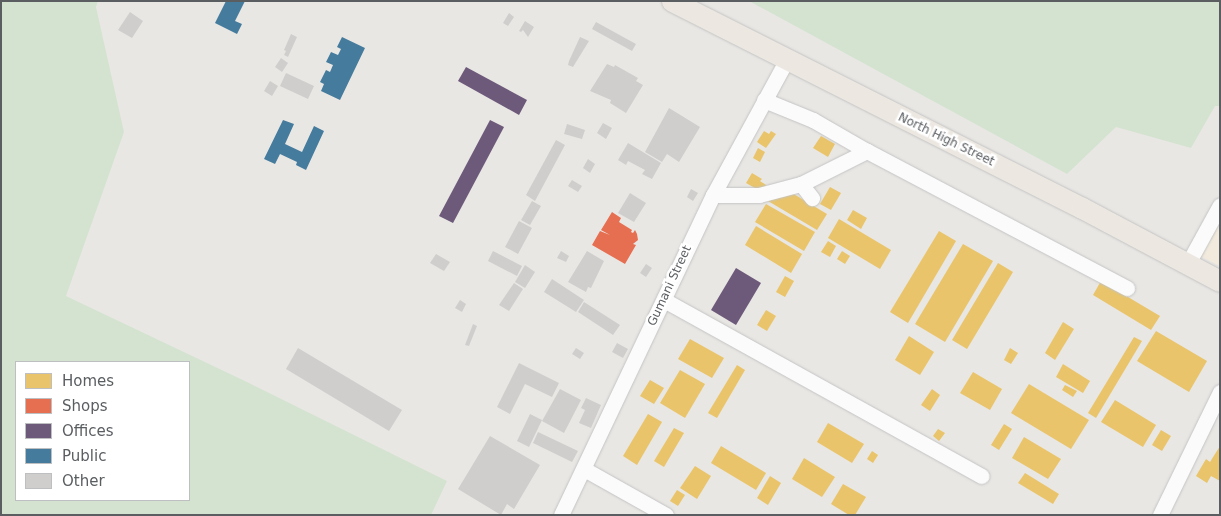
<!DOCTYPE html>
<html>
<head>
<meta charset="utf-8">
<style>
	body { margin:0 }
	#map { position:relative; width:1221px; height:516px; overflow:hidden; background:#e9e7e4; font-family:"DejaVu Sans",sans-serif }
	div>[style] { position:absolute }
	[style*='--x'] { left:calc(var(--x)*1px); top:calc(var(--y)*1px); width:calc(var(--w)*1px); rotate:calc(var(--a)*1deg) }
	.commercial>* { inset:0; background:#f2ebdd }
	.green>* { inset:0; background:#d4e3d0 }
	.homes>* { inset:0; background:#e9c46a }
	.shops>* { inset:0; background:#e76f51 }
	.offices>* { inset:0; background:#6d597a }
	.public>* { inset:0; background:#457b9d }
	.building>* { inset:0; background:#d0cecd }
	.roads { filter:drop-shadow(0 0 1px #c3c4c4) drop-shadow(0 0 1px #c3c4c4) }
	.minor>* { height:15px; margin:-7.5px; padding:0 7.5px; transform-origin:7.5px; border-radius:7.5px; background:#fcfbfb }
	.highway>* { height:21px; margin:-10.5px; padding:0 10.5px; transform-origin:10.5px; border-radius:10.5px; background:#ece8e1 }
	span { translate:-50% -50%; white-space:nowrap; text-align:center; line-height:1.15; -webkit-text-stroke:5px #fff; paint-order:stroke }
	.street-label { font-size:12px; color:#5a5e61 }
	.frame { position:absolute; inset:0; border:2px solid #5a5e61; pointer-events:none }
	.legend { position:absolute; left:15px; top:361px; width:175px; height:140px; box-sizing:border-box; background:#fff; border:1px solid #bdbfc0; margin:0; padding:6px 9px; list-style:none; font-size:15px; color:#5a5e61 }
	.legend li { display:flex; align-items:center; gap:10px; height:25px }
	.legend b { width:25px; border:1px solid #bdbfc0 }
</style>
</head>
<body>
<div id="map">
	<div class="commercial">
		<div style="clip-path:polygon(1220px 215px,1220px 266px,1198px 255px)"></div>
	</div>
	<div class="green">
		<div style="clip-path:polygon(evenodd,1px 1px,98px 1px,96px 7px,124px 132px,66px 296px,247px 382px,447px 481px,431px 515px,1px 515px,1px 1px,16px 362px,189px 362px,189px 500px,16px 500px,16px 362px)"></div>
		<div style="clip-path:polygon(749px 1px,1220px 1px,1220px 106px,1215px 106px,1191px 148px,1116px 127px,1067px 174px)"></div>
	</div>
	<div class="homes">
		<div style="clip-path:polygon(764px 131px,769px 134px,771px 131px,776px 134px,766px 148px,757px 142px)"></div>
		<div style="clip-path:polygon(821px 136px,835px 144px,828px 157px,813px 148px)"></div>
		<div style="clip-path:polygon(758px 148px,765px 152px,760px 162px,753px 158px)"></div>
		<div style="clip-path:polygon(752px 173px,762px 179px,760px 181px,766px 185px,762px 192px,746px 183px)"></div>
		<div style="clip-path:polygon(777px 184px,827px 214px,817px 230px,768px 201px)"></div>
		<div style="clip-path:polygon(830px 187px,841px 193px,831px 210px,820px 204px)"></div>
		<div style="clip-path:polygon(766px 204px,815px 232px,804px 251px,755px 222px)"></div>
		<div style="clip-path:polygon(853px 210px,867px 218px,861px 229px,847px 220px)"></div>
		<div style="clip-path:polygon(839px 219px,891px 250px,880px 269px,828px 238px)"></div>
		<div style="clip-path:polygon(756px 226px,802px 254px,791px 273px,745px 245px)"></div>
		<div style="clip-path:polygon(939px 231px,956px 241px,908px 323px,890px 312px)"></div>
		<div style="clip-path:polygon(828px 241px,836px 246px,830px 257px,821px 252px)"></div>
		<div style="clip-path:polygon(963px 244px,993px 261px,945px 342px,915px 324px)"></div>
		<div style="clip-path:polygon(842px 251px,850px 256px,845px 264px,837px 259px)"></div>
		<div style="clip-path:polygon(998px 263px,1013px 272px,967px 349px,952px 340px)"></div>
		<div style="clip-path:polygon(785px 276px,794px 281px,785px 297px,776px 292px)"></div>
		<div style="clip-path:polygon(1101px 281px,1160px 316px,1151px 330px,1093px 295px)"></div>
		<div style="clip-path:polygon(766px 310px,776px 316px,767px 331px,757px 325px)"></div>
		<div style="clip-path:polygon(1063px 322px,1074px 329px,1055px 360px,1045px 353px)"></div>
		<div style="clip-path:polygon(1156px 331px,1207px 361px,1189px 392px,1137px 361px)"></div>
		<div style="clip-path:polygon(909px 336px,934px 352px,920px 375px,895px 360px)"></div>
		<div style="clip-path:polygon(1134px 337px,1142px 341px,1096px 418px,1088px 413px)"></div>
		<div style="clip-path:polygon(690px 339px,724px 358px,712px 378px,678px 359px)"></div>
		<div style="clip-path:polygon(1010px 348px,1018px 353px,1011px 364px,1004px 360px)"></div>
		<div style="clip-path:polygon(1063px 364px,1090px 381px,1083px 393px,1056px 377px)"></div>
		<div style="clip-path:polygon(737px 365px,745px 370px,717px 418px,708px 413px)"></div>
		<div style="clip-path:polygon(680px 370px,705px 384px,685px 418px,660px 403px)"></div>
		<div style="clip-path:polygon(973px 372px,1002px 389px,990px 410px,960px 393px)"></div>
		<div style="clip-path:polygon(650px 380px,664px 388px,654px 404px,640px 396px)"></div>
		<div style="clip-path:polygon(1029px 384px,1089px 420px,1071px 449px,1011px 413px)"></div>
		<div style="clip-path:polygon(1065px 385px,1077px 391px,1073px 397px,1062px 390px)"></div>
		<div style="clip-path:polygon(932px 389px,940px 395px,930px 411px,921px 405px)"></div>
		<div style="clip-path:polygon(1115px 400px,1156px 425px,1143px 447px,1101px 422px)"></div>
		<div style="clip-path:polygon(648px 414px,662px 422px,637px 465px,623px 456px)"></div>
		<div style="clip-path:polygon(828px 423px,864px 444px,852px 463px,817px 442px)"></div>
		<div style="clip-path:polygon(1004px 424px,1012px 429px,999px 450px,991px 445px)"></div>
		<div style="clip-path:polygon(674px 428px,684px 433px,664px 467px,654px 461px)"></div>
		<div style="clip-path:polygon(938px 429px,945px 433px,939px 441px,933px 436px)"></div>
		<div style="clip-path:polygon(1161px 430px,1171px 436px,1162px 451px,1152px 445px)"></div>
		<div style="clip-path:polygon(1024px 437px,1061px 459px,1048px 479px,1012px 458px)"></div>
		<div style="clip-path:polygon(721px 446px,766px 473px,756px 490px,711px 463px)"></div>
		<div style="clip-path:polygon(1220px 446px,1220px 481px,1211px 476px,1207px 483px,1196px 476px,1206px 459px,1210px 462px)"></div>
		<div style="clip-path:polygon(872px 451px,878px 455px,873px 463px,867px 459px)"></div>
		<div style="clip-path:polygon(804px 458px,835px 477px,822px 497px,792px 479px)"></div>
		<div style="clip-path:polygon(695px 466px,711px 476px,697px 499px,680px 488px)"></div>
		<div style="clip-path:polygon(1025px 473px,1059px 494px,1053px 504px,1018px 483px)"></div>
		<div style="clip-path:polygon(770px 476px,781px 483px,768px 505px,757px 498px)"></div>
		<div style="clip-path:polygon(843px 484px,866px 497px,855px 515px,849px 515px,831px 504px)"></div>
		<div style="clip-path:polygon(677px 490px,685px 495px,678px 506px,670px 501px)"></div>
	</div>
	<div class="shops">
		<div style="clip-path:polygon(612px 212px,621px 218px,619px 222px,632px 230px,631px 232px,633px 233px,635px 230px,637px 234px,638px 240px,633px 244px,636px 245px,625px 264px,592px 245px,600px 231px,610px 235px,601px 230px)"></div>
	</div>
	<div class="offices">
		<div style="clip-path:polygon(466px 67px,527px 100px,519px 115px,458px 81px)"></div>
		<div style="clip-path:polygon(490px 120px,504px 127px,453px 223px,439px 216px)"></div>
		<div style="clip-path:polygon(736px 268px,761px 283px,736px 325px,711px 310px)"></div>
	</div>
	<div class="public">
		<div style="clip-path:polygon(226px 1px,245px 1px,235px 21px,242px 24px,237px 34px,215px 23px)"></div>
		<div style="clip-path:polygon(342px 37px,365px 48px,340px 100px,321px 91px,324px 84px,320px 82px,326px 70px,330px 72px,333px 65px,326px 62px,331px 52px,338px 55px,341px 49px,337px 47px)"></div>
		<div style="clip-path:polygon(283px 120px,294px 124px,285px 144px,302px 152px,314px 126px,324px 131px,306px 170px,296px 165px,297px 162px,280px 154px,275px 164px,264px 159px)"></div>
	</div>
	<div class="building">
		<div style="clip-path:polygon(130px 12px,143px 21px,132px 38px,118px 30px)"></div>
		<div style="clip-path:polygon(509px 13px,514px 17px,508px 26px,503px 23px)"></div>
		<div style="clip-path:polygon(525px 21px,534px 27px,528px 37px,523px 30px,521px 32px,519px 31px)"></div>
		<div style="clip-path:polygon(596px 22px,636px 44px,632px 51px,592px 29px)"></div>
		<div style="clip-path:polygon(291px 34px,297px 37px,288px 57px,284px 55px,286px 51px,284px 50px)"></div>
		<div style="clip-path:polygon(580px 37px,589px 41px,573px 67px,568px 65px,569px 61px)"></div>
		<div style="clip-path:polygon(281px 58px,288px 63px,282px 72px,275px 67px)"></div>
		<div style="clip-path:polygon(607px 64px,614px 67px,615px 65px,638px 78px,636px 81px,643px 85px,626px 113px,610px 103px,611px 100px,590px 91px)"></div>
		<div style="clip-path:polygon(286px 73px,314px 86px,308px 99px,280px 86px)"></div>
		<div style="clip-path:polygon(270px 81px,278px 86px,272px 96px,264px 91px)"></div>
		<div style="clip-path:polygon(669px 108px,700px 127px,679px 162px,667px 154px,662px 162px,645px 152px)"></div>
		<div style="clip-path:polygon(603px 123px,612px 128px,606px 139px,597px 133px)"></div>
		<div style="clip-path:polygon(567px 124px,585px 130px,582px 139px,564px 134px)"></div>
		<div style="clip-path:polygon(556px 140px,565px 145px,535px 201px,526px 195px)"></div>
		<div style="clip-path:polygon(628px 143px,661px 163px,652px 179px,642px 174px,645px 170px,628px 161px,626px 165px,618px 160px)"></div>
		<div style="clip-path:polygon(588px 159px,595px 164px,590px 173px,583px 168px)"></div>
		<div style="clip-path:polygon(572px 180px,582px 186px,578px 192px,568px 186px)"></div>
		<div style="clip-path:polygon(691px 189px,698px 193px,693px 201px,687px 197px)"></div>
		<div style="clip-path:polygon(630px 193px,646px 203px,634px 222px,618px 213px)"></div>
		<div style="clip-path:polygon(532px 201px,541px 206px,530px 225px,521px 220px)"></div>
		<div style="clip-path:polygon(519px 221px,532px 228px,518px 254px,505px 247px)"></div>
		<div style="clip-path:polygon(493px 251px,522px 266px,517px 276px,488px 261px)"></div>
		<div style="clip-path:polygon(561px 251px,569px 256px,566px 262px,557px 258px)"></div>
		<div style="clip-path:polygon(587px 251px,604px 261px,591px 288px,588px 287px,586px 292px,568px 282px)"></div>
		<div style="clip-path:polygon(436px 254px,450px 262px,444px 271px,430px 263px)"></div>
		<div style="clip-path:polygon(646px 264px,652px 268px,646px 277px,640px 273px)"></div>
		<div style="clip-path:polygon(525px 265px,535px 272px,525px 288px,515px 282px)"></div>
		<div style="clip-path:polygon(552px 279px,584px 300px,576px 312px,544px 292px)"></div>
		<div style="clip-path:polygon(514px 283px,523px 289px,509px 311px,499px 305px)"></div>
		<div style="clip-path:polygon(460px 300px,466px 304px,462px 312px,455px 308px)"></div>
		<div style="clip-path:polygon(584px 302px,620px 325px,613px 335px,578px 312px)"></div>
		<div style="clip-path:polygon(473px 324px,477px 326px,469px 346px,465px 345px)"></div>
		<div style="clip-path:polygon(617px 343px,628px 349px,623px 358px,612px 352px)"></div>
		<div style="clip-path:polygon(298px 348px,402px 410px,389px 431px,286px 369px)"></div>
		<div style="clip-path:polygon(576px 348px,584px 353px,580px 359px,572px 354px)"></div>
		<div style="clip-path:polygon(519px 363px,559px 383px,552px 397px,525px 384px,510px 414px,497px 407px)"></div>
		<div style="clip-path:polygon(560px 389px,581px 400px,564px 433px,542px 421px)"></div>
		<div style="clip-path:polygon(586px 398px,601px 405px,591px 428px,579px 423px,585px 410px,581px 408px)"></div>
		<div style="clip-path:polygon(530px 414px,542px 420px,529px 447px,517px 441px)"></div>
		<div style="clip-path:polygon(538px 432px,578px 451px,572px 462px,533px 443px)"></div>
		<div style="clip-path:polygon(490px 436px,540px 465px,514px 509px,507px 504px,501px 515px,458px 489px)"></div>
	</div>
	<div class="roads">
		<div class="minor">
			<div style="--x:764;--y:100;--w:53;--a:22.2"></div>
			<div style="--x:813;--y:120;--w:62;--a:29.9"></div>
			<div style="--x:801;--y:184;--w:18;--a:52"></div>
			<div style="--x:713;--y:195;--w:46;--a:0"></div>
			<div style="--x:759;--y:195;--w:43;--a:-14.7"></div>
			<div style="--x:801;--y:184;--w:74;--a:-26.6"></div>
			<div style="--x:867;--y:151;--w:294;--a:27.8"></div>
			<div style="--x:1187;--y:265;--w:68;--a:-61.2"></div>
			<div style="--x:664;--y:300;--w:363;--a:29"></div>
			<div style="--x:584;--y:469;--w:94;--a:29.3"></div>
			<div style="--x:561;--y:515;--w:354;--a:-64.6"></div>
			<div style="--x:713;--y:195;--w:153;--a:-61.4"></div>
			<div style="--x:1160;--y:515;--w:137;--a:-64"></div>
		</div>
		<div class="highway">
			<div style="--x:672;--y:1;--w:459;--a:26.8"></div>
			<div style="--x:1082;--y:208;--w:156;--a:27.9"></div>
		</div>
	</div>
	<div class="street-label">
		<span style="left:946px;top:140px;rotate:26deg">North High Street</span>
		<span style="left:670px;top:286px;rotate:-65deg">Gumani Street</span>
	</div>
	<div class="frame"></div>
	<ul class="legend">
	<li><b style="height:14px;background:#e9c46a"></b>Homes</li>
	<li><b style="height:14px;background:#e76f51"></b>Shops</li>
	<li><b style="height:14px;background:#6d597a"></b>Offices</li>
	<li><b style="height:14px;background:#457b9d"></b>Public</li>
	<li><b style="height:14px;background:#d0cecd"></b>Other</li>
	</ul>
</div>
</body>
</html>
